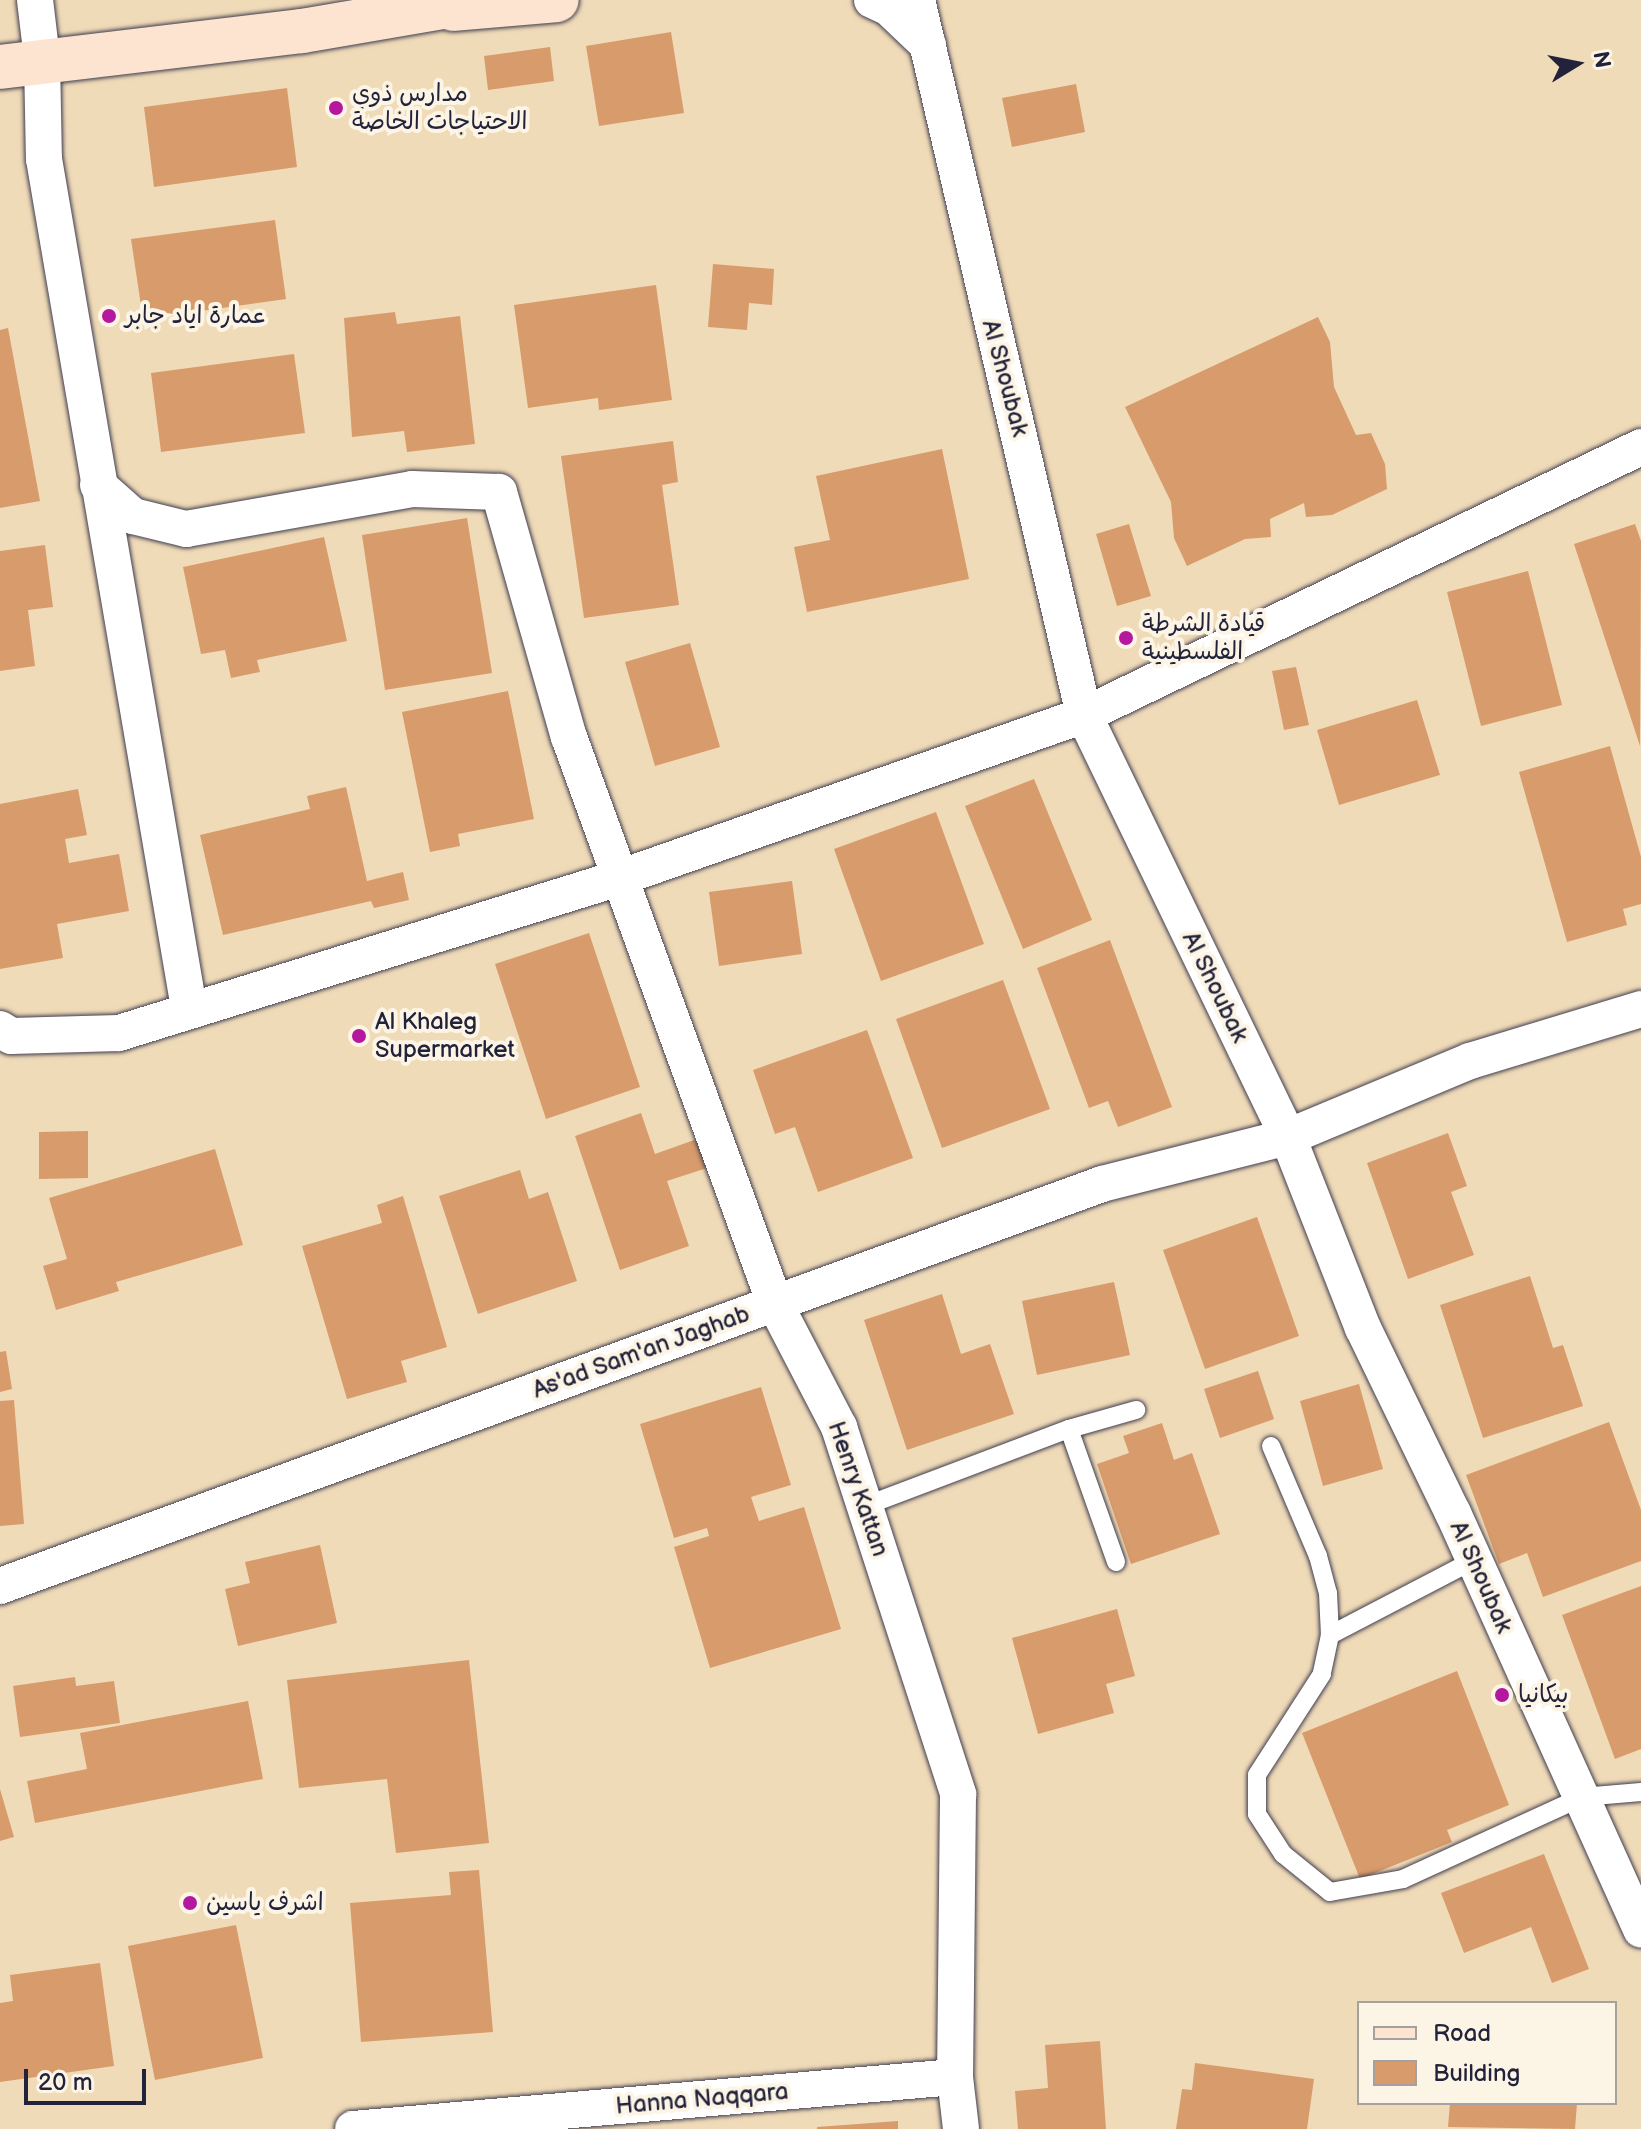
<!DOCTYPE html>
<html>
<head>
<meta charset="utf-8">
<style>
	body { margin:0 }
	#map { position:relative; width:1641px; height:2129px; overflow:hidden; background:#f0dbb9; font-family:"Balsamiq Sans","Playpen Sans Arabic",sans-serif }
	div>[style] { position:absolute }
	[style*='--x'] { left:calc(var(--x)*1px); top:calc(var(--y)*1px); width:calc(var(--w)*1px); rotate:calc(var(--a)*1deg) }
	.building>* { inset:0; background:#d89b6b }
	.roads { filter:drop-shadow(0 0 2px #413e4e) drop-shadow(0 0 2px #413e4e) }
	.lane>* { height:18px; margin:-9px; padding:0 9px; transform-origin:9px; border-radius:9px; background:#fff }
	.street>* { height:36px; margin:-18px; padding:0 18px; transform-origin:18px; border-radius:18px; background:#fff }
	.secondary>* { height:44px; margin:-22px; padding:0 22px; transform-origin:22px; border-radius:22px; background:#fde4d0 }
	.dots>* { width:22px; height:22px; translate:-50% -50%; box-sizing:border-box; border:4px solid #fcf5e5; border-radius:50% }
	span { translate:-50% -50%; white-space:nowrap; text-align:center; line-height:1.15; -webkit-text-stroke:8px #fcf5e5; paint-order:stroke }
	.poi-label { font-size:24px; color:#22223b }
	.left { translate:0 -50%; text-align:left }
	.street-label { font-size:24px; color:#22223b }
	.legend { position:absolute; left:1357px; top:2001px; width:260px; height:104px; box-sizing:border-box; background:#fcf5e5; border:2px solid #a5a1a1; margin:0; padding:10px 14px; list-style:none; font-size:24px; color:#22223b }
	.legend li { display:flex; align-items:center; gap:16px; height:40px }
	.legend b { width:40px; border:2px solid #a5a1a1 }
	.north { position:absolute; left:1537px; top:24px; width:80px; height:80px; -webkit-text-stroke:6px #fcf5e5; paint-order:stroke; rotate:80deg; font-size:22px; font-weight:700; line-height:32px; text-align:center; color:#22223b }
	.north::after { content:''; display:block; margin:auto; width:28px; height:36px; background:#22223b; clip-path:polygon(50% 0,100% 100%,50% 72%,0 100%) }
	.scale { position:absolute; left:24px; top:2069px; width:122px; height:36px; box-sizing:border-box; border:4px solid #22223b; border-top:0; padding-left:10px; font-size:24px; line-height:28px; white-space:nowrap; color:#22223b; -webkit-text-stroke:6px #fcf5e5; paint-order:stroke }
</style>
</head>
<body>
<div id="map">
	<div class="building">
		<div style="clip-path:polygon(671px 32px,684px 113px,599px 126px,586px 46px)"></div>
		<div style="clip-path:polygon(550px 47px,554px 81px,488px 90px,484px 56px)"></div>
		<div style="clip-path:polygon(1076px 84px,1085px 132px,1012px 147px,1002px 98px)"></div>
		<div style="clip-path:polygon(287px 88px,297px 167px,154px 187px,144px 107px)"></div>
		<div style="clip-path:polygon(275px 220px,286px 299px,143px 319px,131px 239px)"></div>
		<div style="clip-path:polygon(713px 264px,774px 269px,772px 305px,749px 303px,747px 330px,708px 327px)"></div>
		<div style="clip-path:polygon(656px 285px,672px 400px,599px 410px,598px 398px,528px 408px,514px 305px)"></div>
		<div style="clip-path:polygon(395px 312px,397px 324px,460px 316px,475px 444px,407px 452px,404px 431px,352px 437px,344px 318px)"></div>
		<div style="clip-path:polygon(1318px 317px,1330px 342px,1334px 387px,1356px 435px,1371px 433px,1385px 464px,1387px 489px,1332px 515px,1306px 517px,1304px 503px,1270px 519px,1271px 537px,1245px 539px,1187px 566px,1174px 538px,1171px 502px,1125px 407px)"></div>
		<div style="clip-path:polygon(8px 328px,40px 501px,0 508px,0 330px)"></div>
		<div style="clip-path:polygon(294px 354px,305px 433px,161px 452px,151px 373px)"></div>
		<div style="clip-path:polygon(673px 441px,678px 482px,662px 485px,679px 605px,584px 618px,561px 456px)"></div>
		<div style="clip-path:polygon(942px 449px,969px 579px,807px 612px,794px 547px,830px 540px,816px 476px)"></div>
		<div style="clip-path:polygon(467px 518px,492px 673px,385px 690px,362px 535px)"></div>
		<div style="clip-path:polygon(1129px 524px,1151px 596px,1117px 606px,1096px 534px)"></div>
		<div style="clip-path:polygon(1635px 524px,1641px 541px,1640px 746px,1574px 544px)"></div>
		<div style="clip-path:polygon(324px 537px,347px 641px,257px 660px,260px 672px,231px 678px,225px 650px,201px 654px,183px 567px)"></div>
		<div style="clip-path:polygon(45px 545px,53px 607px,28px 610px,35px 666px,0 671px,0 551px)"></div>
		<div style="clip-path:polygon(1528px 571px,1562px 705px,1481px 726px,1447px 592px)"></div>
		<div style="clip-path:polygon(690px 643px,720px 747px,655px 766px,625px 662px)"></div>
		<div style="clip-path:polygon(1296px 667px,1309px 725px,1284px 730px,1272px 671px)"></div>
		<div style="clip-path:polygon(508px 691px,534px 819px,458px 834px,460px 846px,430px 852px,402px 712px)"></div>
		<div style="clip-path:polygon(1417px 700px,1440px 775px,1339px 805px,1317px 730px)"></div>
		<div style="clip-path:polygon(1610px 746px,1641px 857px,1641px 904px,1623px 909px,1627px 925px,1567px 942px,1519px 772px)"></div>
		<div style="clip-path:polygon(1034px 779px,1092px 920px,1023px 949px,965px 806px)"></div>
		<div style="clip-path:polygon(346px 787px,367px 881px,403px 872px,409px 900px,374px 908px,371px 901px,223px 935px,200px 835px,310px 809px,307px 796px)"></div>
		<div style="clip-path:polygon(78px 789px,87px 835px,65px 839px,69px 863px,119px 854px,129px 911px,57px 924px,63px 958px,0 969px,0 804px)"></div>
		<div style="clip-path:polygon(936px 812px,984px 944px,881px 981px,834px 849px)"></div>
		<div style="clip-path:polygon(792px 881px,802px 954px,719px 966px,709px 892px)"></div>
		<div style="clip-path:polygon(589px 933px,640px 1087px,546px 1119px,495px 964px)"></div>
		<div style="clip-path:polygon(1110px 940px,1172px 1107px,1118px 1127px,1108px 1101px,1089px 1108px,1037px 968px)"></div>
		<div style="clip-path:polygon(1003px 980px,1050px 1109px,942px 1148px,896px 1019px)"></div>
		<div style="clip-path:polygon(867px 1030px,913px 1158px,818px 1192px,795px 1127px,775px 1134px,753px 1070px)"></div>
		<div style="clip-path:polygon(641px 1113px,655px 1154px,697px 1139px,707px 1168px,667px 1181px,689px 1246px,620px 1270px,575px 1136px)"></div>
		<div style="clip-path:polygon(88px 1131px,88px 1178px,39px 1179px,39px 1132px)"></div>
		<div style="clip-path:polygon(1448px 1133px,1467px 1186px,1451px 1192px,1474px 1255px,1408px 1279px,1367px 1163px)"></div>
		<div style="clip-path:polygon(215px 1149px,243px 1245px,116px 1282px,119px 1291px,56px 1310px,43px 1266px,67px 1259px,49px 1198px)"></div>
		<div style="clip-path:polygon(520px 1170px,529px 1199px,548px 1192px,577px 1281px,478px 1314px,439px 1196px)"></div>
		<div style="clip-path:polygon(403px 1196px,447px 1347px,401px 1361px,407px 1382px,347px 1399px,302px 1246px,382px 1223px,377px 1205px)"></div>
		<div style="clip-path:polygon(1257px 1217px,1299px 1336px,1205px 1369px,1163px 1250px)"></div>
		<div style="clip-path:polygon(1530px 1276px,1553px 1348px,1563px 1345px,1583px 1406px,1483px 1438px,1440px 1305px)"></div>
		<div style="clip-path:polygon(1114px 1282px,1130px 1355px,1037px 1375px,1022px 1301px)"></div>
		<div style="clip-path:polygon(942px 1294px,961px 1354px,990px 1344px,1014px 1414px,907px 1450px,864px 1320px)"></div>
		<div style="clip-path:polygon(6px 1351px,12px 1389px,0 1392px,0 1352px)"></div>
		<div style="clip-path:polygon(1258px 1371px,1274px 1419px,1220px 1438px,1204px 1389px)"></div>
		<div style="clip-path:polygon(1359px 1384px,1383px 1469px,1323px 1486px,1300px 1401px)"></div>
		<div style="clip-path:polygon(761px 1387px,791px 1485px,751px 1497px,759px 1521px,804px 1507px,841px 1629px,710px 1668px,674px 1547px,709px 1536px,707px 1528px,674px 1538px,640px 1424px)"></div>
		<div style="clip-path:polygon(14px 1400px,24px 1524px,0 1526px,0 1401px)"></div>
		<div style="clip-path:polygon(1609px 1422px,1641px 1510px,1641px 1561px,1543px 1597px,1527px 1553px,1499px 1564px,1466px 1475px)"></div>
		<div style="clip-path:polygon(1162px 1423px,1174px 1460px,1192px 1453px,1220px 1534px,1131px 1564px,1097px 1464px,1129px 1453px,1123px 1436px)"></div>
		<div style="clip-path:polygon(320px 1545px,337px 1623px,238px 1646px,225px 1589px,250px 1583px,245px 1562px)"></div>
		<div style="clip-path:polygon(1641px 1586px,1641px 1749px,1615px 1759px,1562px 1615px)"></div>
		<div style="clip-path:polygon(1117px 1609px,1135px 1676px,1106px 1684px,1114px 1713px,1038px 1734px,1012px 1638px)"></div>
		<div style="clip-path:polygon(469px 1660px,489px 1843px,396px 1853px,387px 1779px,299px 1788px,287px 1680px)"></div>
		<div style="clip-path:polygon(1457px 1671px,1509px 1805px,1447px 1830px,1452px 1842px,1360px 1879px,1302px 1733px)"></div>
		<div style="clip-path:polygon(75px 1677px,76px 1686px,114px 1681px,120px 1723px,20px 1737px,13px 1686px)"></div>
		<div style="clip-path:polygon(248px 1701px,263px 1779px,35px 1823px,27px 1781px,87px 1769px,80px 1733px)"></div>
		<div style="clip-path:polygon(0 1789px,14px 1837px,0 1841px)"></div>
		<div style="clip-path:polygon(1544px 1854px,1589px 1969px,1552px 1983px,1531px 1927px,1464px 1953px,1441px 1893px)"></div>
		<div style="clip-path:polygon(479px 1870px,493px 2032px,361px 2042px,350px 1903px,451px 1895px,449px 1872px)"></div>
		<div style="clip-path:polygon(236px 1925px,263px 2058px,155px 2080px,128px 1946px)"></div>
		<div style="clip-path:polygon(100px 1963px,114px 2066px,0 2082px,0 2003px,13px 2001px,10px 1975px)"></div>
		<div style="clip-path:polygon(1100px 2041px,1106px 2129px,1018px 2129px,1015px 2091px,1048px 2088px,1045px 2045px)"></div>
		<div style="clip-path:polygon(1195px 2063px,1314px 2079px,1307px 2129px,1176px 2129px,1182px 2089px,1192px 2090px)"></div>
		<div style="clip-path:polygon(1450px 2103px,1577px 2103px,1575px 2129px,1448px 2127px)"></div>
		<div style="clip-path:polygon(898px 2121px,898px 2129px,817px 2129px,817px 2127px)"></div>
	</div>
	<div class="roads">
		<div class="lane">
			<div style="--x:1069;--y:1429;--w:141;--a:70.5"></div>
			<div style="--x:1271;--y:1446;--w:120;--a:66.9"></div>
			<div style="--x:1318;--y:1556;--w:38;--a:75"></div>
			<div style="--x:1328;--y:1593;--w:42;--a:87.3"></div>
			<div style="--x:1330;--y:1635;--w:40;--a:102"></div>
			<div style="--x:1322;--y:1674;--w:120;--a:122.8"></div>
			<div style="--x:1257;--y:1775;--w:39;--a:90"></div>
			<div style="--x:1257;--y:1814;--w:48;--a:57"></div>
			<div style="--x:1283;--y:1854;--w:60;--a:39"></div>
			<div style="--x:1330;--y:1892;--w:74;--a:-10.1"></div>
			<div style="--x:1403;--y:1879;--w:197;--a:-24.6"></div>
			<div style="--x:1582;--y:1797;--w:59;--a:-4.8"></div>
			<div style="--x:865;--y:1506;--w:218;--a:-20.7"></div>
			<div style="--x:1069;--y:1429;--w:70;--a:-15.8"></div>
			<div style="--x:1330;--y:1635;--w:162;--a:-27.5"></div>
		</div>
		<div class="street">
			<div style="--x:35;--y:0;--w:59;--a:83.2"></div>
			<div style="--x:42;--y:59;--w:100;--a:88.9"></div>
			<div style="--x:44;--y:159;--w:861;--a:80.31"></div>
			<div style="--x:872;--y:0;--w:19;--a:25"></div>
			<div style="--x:889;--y:8;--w:54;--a:43.5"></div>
			<div style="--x:917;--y:0;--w:734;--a:76.85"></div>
			<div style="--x:1084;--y:715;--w:469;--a:64.2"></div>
			<div style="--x:1288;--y:1137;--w:205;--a:68.6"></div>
			<div style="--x:1363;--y:1328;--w:206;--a:64.1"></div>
			<div style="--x:1453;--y:1513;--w:457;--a:65.7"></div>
			<div style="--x:98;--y:485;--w:47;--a:41.5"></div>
			<div style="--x:133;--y:516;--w:55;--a:13.8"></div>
			<div style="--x:186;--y:529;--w:230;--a:-10"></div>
			<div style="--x:412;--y:489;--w:87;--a:2"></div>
			<div style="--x:499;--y:492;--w:255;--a:74.1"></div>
			<div style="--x:569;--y:737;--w:603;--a:70.03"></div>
			<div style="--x:775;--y:1304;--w:139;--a:62.5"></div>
			<div style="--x:839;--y:1427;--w:386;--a:72"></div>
			<div style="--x:958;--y:1794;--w:283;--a:90.6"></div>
			<div style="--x:955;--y:2077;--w:52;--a:83.4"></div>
			<div style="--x:0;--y:1029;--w:13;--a:32"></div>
			<div style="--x:11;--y:1036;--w:108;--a:-1.6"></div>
			<div style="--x:119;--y:1033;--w:523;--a:-17.22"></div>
			<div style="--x:619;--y:878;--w:493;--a:-19.3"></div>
			<div style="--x:1084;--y:715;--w:618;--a:-25.69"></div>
			<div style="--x:0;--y:1586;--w:1173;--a:-20.04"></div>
			<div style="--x:1102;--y:1184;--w:192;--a:-14.2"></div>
			<div style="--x:1288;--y:1137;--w:197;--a:-22.7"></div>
			<div style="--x:1470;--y:1061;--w:179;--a:-16.9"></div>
			<div style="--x:353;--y:2129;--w:604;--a:-4.94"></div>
		</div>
		<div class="secondary">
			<div style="--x:453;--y:9;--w:104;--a:-4.9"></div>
			<div style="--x:0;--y:67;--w:304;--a:-6.8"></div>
			<div style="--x:302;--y:31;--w:184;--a:-9.7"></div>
		</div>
	</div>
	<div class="dots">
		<div style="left:336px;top:108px;background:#b5179e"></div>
		<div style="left:109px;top:316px;background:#b5179e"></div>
		<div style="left:1126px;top:638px;background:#b5179e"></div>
		<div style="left:359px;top:1036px;background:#b5179e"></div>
		<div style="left:1502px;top:1695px;background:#b5179e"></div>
		<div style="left:190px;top:1903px;background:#b5179e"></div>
	</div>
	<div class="poi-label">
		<span class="left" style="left:352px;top:108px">مدارس ذوي<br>الاحتياجات الخاصة</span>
		<span class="left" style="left:125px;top:316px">عمارة اياد جابر</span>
		<span class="left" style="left:1142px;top:638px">قيادة الشرطة<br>الفلسطينية</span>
		<span class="left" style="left:375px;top:1036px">Al Khaleg<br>Supermarket</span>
		<span class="left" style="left:1518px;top:1695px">بيكانيا</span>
		<span class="left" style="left:206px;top:1903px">اشرف ياسين</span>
	</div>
	<div class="street-label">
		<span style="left:1005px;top:378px;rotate:75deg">Al Shoubak</span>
		<span style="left:1215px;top:987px;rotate:64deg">Al Shoubak</span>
		<span style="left:641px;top:1352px;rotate:-20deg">As'ad Sam'an Jaghab</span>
		<span style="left:858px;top:1489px;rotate:71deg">Henry Kattan</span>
		<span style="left:1481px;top:1577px;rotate:66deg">Al Shoubak</span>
		<span style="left:702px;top:2099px;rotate:-5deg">Hanna Naqqara</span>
	</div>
	<ul class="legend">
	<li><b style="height:10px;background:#fde4d0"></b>Road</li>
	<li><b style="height:22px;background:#d89b6b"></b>Building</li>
	</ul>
	<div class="north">N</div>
	<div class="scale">20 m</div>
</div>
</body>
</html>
